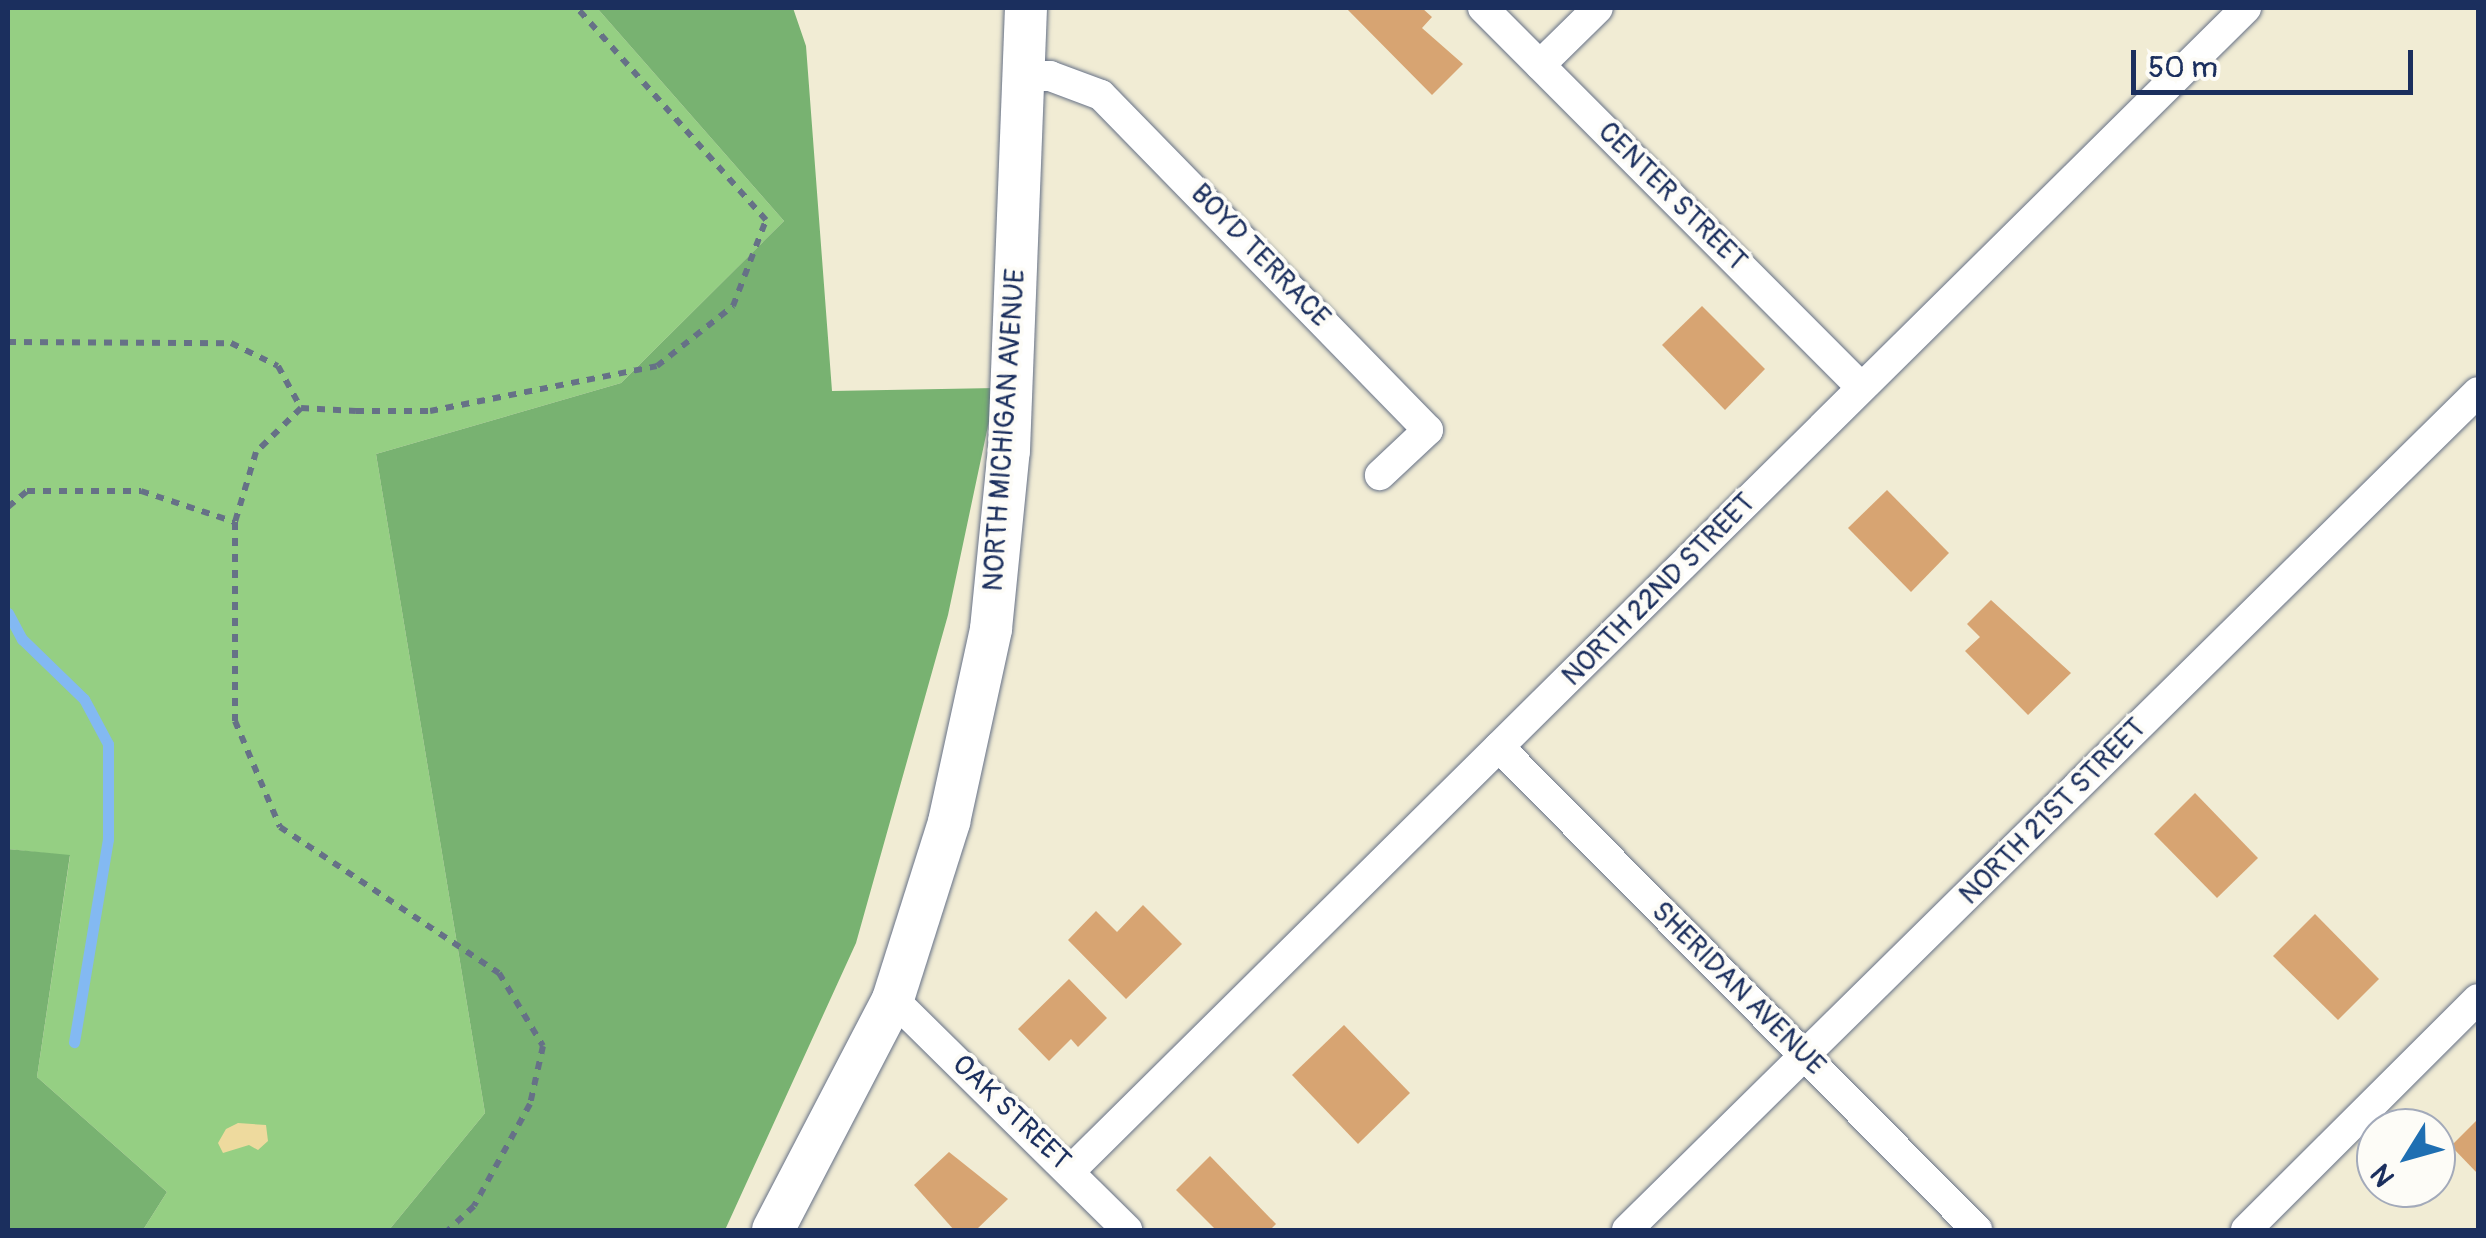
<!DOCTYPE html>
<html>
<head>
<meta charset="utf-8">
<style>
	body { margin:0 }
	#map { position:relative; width:2486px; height:1238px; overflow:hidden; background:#f1ecd4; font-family:Pangolin,sans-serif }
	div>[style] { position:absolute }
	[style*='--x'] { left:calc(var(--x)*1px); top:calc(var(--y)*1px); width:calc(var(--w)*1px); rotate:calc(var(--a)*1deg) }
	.green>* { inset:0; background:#95cf83 }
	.forest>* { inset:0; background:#78b271 }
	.sand>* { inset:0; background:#eeda9e }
	.stream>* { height:11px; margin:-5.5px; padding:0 5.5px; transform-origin:5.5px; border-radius:5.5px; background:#83b9f2 }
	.building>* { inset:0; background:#d7a472 }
	.path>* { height:6px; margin-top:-3px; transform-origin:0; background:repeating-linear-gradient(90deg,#667187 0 8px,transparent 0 16px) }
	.roads { filter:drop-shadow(0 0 2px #667187) drop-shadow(0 0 2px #667187) }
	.street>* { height:30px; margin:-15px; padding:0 15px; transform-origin:15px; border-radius:15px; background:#fff }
	.secondary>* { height:42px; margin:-21px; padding:0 21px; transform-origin:21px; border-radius:21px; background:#fff }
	span { translate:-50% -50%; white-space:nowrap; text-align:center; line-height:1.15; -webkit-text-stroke:8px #fdfcf7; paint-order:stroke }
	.street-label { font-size:28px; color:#1b2f5e }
	.frame { position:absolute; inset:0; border:10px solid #1b2f5e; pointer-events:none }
	.north { position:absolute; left:2356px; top:1108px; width:100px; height:100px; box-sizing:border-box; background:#fdfcf7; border:2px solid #a3aaba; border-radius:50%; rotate:233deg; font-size:28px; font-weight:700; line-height:40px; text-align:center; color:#1b2f5e }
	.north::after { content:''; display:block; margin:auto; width:35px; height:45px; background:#1f6fb2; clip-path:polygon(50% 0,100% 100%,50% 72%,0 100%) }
	.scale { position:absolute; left:2131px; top:50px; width:282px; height:45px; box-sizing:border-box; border:5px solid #1b2f5e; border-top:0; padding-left:12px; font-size:30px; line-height:35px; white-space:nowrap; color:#1b2f5e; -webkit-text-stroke:8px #fdfcf7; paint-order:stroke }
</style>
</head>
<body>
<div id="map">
	<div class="green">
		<div style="clip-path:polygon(8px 8px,597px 8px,784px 221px,621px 383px,376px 454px,485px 1113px,389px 1230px,143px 1230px,167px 1192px,37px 1077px,70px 856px,8px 849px)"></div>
	</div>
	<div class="forest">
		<div style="clip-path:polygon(597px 8px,793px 8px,806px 46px,832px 391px,996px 388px,948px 615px,856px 943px,725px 1230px,389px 1230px,485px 1113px,376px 454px,621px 383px,784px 221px)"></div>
		<div style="clip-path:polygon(8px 849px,70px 855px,37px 1077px,167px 1192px,143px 1230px,8px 1230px)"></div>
	</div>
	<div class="sand">
		<div style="clip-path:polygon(238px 1123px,266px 1125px,268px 1141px,258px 1150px,249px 1145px,223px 1153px,218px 1143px,226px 1129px)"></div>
	</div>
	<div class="stream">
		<div style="--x:8;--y:613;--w:30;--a:62"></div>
		<div style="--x:22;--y:639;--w:86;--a:44.1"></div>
		<div style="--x:84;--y:699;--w:51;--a:61.9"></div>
		<div style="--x:108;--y:744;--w:95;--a:90"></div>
		<div style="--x:108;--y:839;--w:206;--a:99.5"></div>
	</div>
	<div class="building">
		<div style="clip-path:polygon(1346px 8px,1422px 8px,1432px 17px,1422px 28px,1463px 64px,1432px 95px)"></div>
		<div style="clip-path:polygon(1702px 306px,1765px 369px,1725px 410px,1662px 345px)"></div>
		<div style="clip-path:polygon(1887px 490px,1949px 553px,1911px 592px,1848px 528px)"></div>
		<div style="clip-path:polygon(1991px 600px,2071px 673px,2028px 715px,1965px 651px,1980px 637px,1967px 624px)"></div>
		<div style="clip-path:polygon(2195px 793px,2258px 858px,2217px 898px,2154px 834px)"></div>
		<div style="clip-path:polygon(1143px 905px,1182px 944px,1126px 999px,1068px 940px,1096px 911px,1117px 932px)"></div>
		<div style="clip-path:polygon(2315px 914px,2379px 979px,2338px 1020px,2273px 956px)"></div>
		<div style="clip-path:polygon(1069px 979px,1107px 1018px,1078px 1047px,1071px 1039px,1049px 1061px,1018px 1029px)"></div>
		<div style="clip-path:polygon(1344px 1025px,1410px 1093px,1358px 1144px,1292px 1075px)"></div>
		<div style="clip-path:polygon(2478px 1119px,2478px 1174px,2451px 1146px)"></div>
		<div style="clip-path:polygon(949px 1152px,1008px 1199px,976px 1230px,954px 1230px,914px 1185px)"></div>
		<div style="clip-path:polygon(1210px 1156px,1276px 1224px,1270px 1230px,1216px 1230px,1176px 1190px)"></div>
	</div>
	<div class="path">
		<div style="--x:8;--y:342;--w:223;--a:0.3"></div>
		<div style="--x:231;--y:343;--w:52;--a:26.1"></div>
		<div style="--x:278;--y:366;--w:48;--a:61.3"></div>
		<div style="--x:301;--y:408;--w:55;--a:3.1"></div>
		<div style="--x:356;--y:411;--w:74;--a:0"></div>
		<div style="--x:430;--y:411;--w:231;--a:-11.2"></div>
		<div style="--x:657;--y:366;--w:97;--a:-38.3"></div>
		<div style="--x:733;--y:306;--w:92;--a:-69"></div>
		<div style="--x:766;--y:220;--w:284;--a:-131.7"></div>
		<div style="--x:301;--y:408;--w:63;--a:135.6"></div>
		<div style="--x:256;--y:452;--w:73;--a:106.7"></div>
		<div style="--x:235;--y:522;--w:199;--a:90"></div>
		<div style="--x:235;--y:721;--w:115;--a:67"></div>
		<div style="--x:280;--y:827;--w:263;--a:33.7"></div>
		<div style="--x:499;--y:973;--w:85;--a:58.9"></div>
		<div style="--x:543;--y:1046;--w:59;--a:102.6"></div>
		<div style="--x:530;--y:1104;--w:116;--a:118.8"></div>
		<div style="--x:474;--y:1206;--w:35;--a:137"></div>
		<div style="--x:8;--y:507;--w:25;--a:-40"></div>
		<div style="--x:27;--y:491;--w:114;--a:0"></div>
		<div style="--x:141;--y:491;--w:99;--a:18.3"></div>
	</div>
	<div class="roads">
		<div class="street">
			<div style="--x:1483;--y:8;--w:535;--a:45.08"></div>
			<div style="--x:1540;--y:65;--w:81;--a:-44.5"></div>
			<div style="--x:1023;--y:76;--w:27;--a:0"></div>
			<div style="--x:1050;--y:76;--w:54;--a:20.4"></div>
			<div style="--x:1101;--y:95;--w:468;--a:45.7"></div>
			<div style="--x:1428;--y:430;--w:66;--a:136.8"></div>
			<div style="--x:1499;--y:747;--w:680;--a:45.3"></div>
			<div style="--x:893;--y:999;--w:329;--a:44.6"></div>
			<div style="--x:1070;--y:1171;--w:1654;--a:-44.68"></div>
			<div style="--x:1627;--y:1230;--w:1194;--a:-44.56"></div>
			<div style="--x:2246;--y:1230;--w:327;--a:-44.9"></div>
		</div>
		<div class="secondary">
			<div style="--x:773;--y:1230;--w:260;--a:-62.5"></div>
			<div style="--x:893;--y:999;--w:186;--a:-72.4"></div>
			<div style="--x:949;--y:822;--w:198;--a:-77.7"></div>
			<div style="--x:991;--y:629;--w:180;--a:-84.3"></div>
			<div style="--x:1009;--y:450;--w:442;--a:-87.8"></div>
		</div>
	</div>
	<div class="street-label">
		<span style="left:1672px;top:197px;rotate:45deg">CENTER STREET</span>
		<span style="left:1260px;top:256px;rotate:46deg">BOYD TERRACE</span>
		<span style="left:1005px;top:430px;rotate:-86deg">NORTH MICHIGAN AVENUE</span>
		<span style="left:1659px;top:590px;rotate:-45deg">NORTH 22ND STREET</span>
		<span style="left:2053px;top:812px;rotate:-45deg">NORTH 21ST STREET</span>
		<span style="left:1738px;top:989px;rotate:45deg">SHERIDAN AVENUE</span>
		<span style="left:1011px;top:1113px;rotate:44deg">OAK STREET</span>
	</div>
	<div class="frame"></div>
	<div class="north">N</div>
	<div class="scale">50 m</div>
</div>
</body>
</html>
